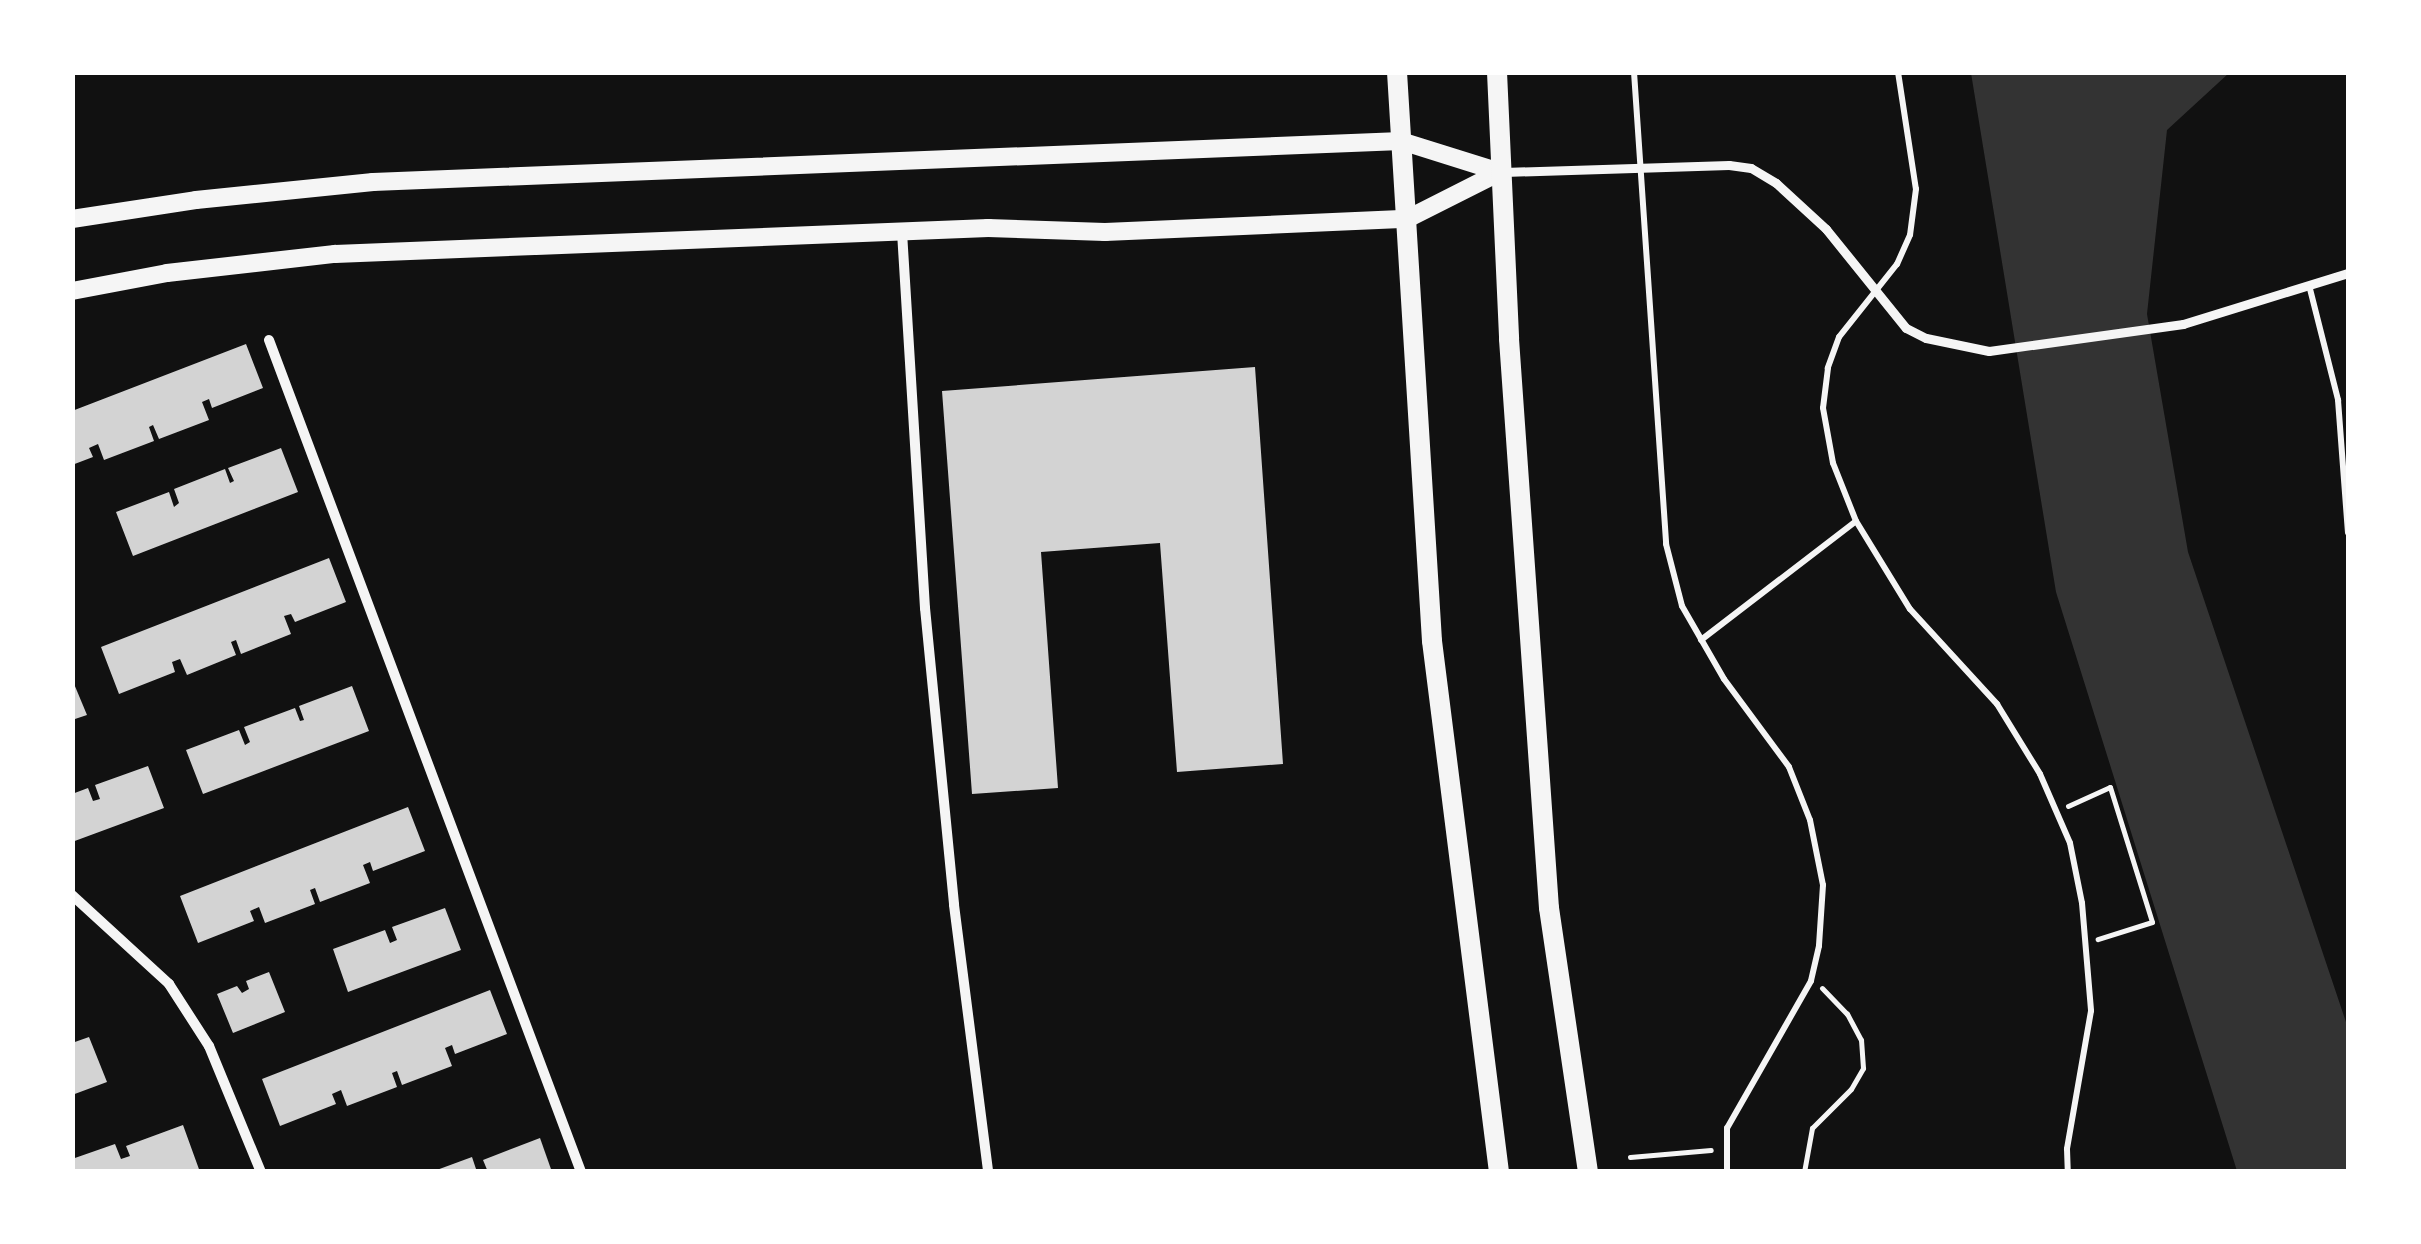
<!DOCTYPE html>
<html>
<head>
<meta charset="utf-8">
<style>
	body { margin:0 }
	#map { position:relative; width:2421px; height:1244px; overflow:hidden; background:#111; font-family:Inter,sans-serif }
	div>[style] { position:absolute }
	[style*='--x'] { left:calc(var(--x)*1px); top:calc(var(--y)*1px); width:calc(var(--w)*1px); rotate:calc(var(--a)*1deg) }
	.water>* { inset:0; background:#333 }
	.building>* { inset:0; background:#d3d3d3 }
	.path>* { height:5px; margin:-2.5px; padding:0 2.5px; transform-origin:2.5px; border-radius:2.5px; background:#f5f5f5 }
	.service>* { height:6px; margin:-3px; padding:0 3px; transform-origin:3px; border-radius:3px; background:#f5f5f5 }
	.pedestrian>* { height:9px; margin:-4.5px; padding:0 4.5px; transform-origin:4.5px; border-radius:4.5px; background:#f5f5f5 }
	.minor>* { height:10px; margin:-5px; padding:0 5px; transform-origin:5px; border-radius:5px; background:#f5f5f5 }
	.secondary>* { height:18px; margin:-9px; padding:0 9px; transform-origin:9px; border-radius:9px; background:#f5f5f5 }
	.primary>* { height:20px; margin:-10px; padding:0 10px; transform-origin:10px; border-radius:10px; background:#f5f5f5 }
	span { translate:-50% -50%; white-space:nowrap; text-align:center; line-height:1.15; -webkit-text-stroke:8px #fff; paint-order:stroke }
	.frame { position:absolute; inset:0; border:75px solid #fff; pointer-events:none }
</style>
</head>
<body>
<div id="map">
	<div class="water">
		<div style="clip-path:polygon(1971px 73px,2229px 73px,2167px 130px,2147px 314px,2188px 552px,2348px 1028px,2348px 1171px,2237px 1171px,2056px 592px)"></div>
	</div>
	<div class="building">
		<div style="clip-path:polygon(246px 344px,263px 388px,212px 408px,209px 399px,202px 402px,209px 420px,159px 439px,153px 425px,149px 427px,154px 441px,104px 460px,98px 444px,89px 448px,93px 457px,72px 465px,72px 411px)"></div>
		<div style="clip-path:polygon(1255px 367px,1283px 764px,1177px 772px,1160px 543px,1041px 552px,1058px 788px,972px 794px,942px 391px)"></div>
		<div style="clip-path:polygon(281px 448px,298px 492px,133px 556px,116px 512px,169px 492px,174px 507px,179px 503px,174px 489px,225px 469px,230px 483px,234px 481px,228px 468px)"></div>
		<div style="clip-path:polygon(329px 558px,346px 602px,295px 622px,291px 614px,284px 616px,291px 634px,241px 654px,236px 640px,231px 642px,236px 655px,187px 675px,180px 659px,172px 662px,175px 672px,119px 694px,101px 647px)"></div>
		<div style="clip-path:polygon(72px 679px,87px 715px,72px 720px)"></div>
		<div style="clip-path:polygon(352px 686px,369px 731px,203px 794px,186px 750px,239px 730px,245px 745px,250px 742px,244px 727px,295px 708px,300px 721px,304px 720px,299px 706px)"></div>
		<div style="clip-path:polygon(148px 766px,164px 808px,72px 842px,72px 794px,88px 788px,93px 801px,100px 799px,95px 785px)"></div>
		<div style="clip-path:polygon(408px 807px,425px 851px,373px 871px,370px 862px,363px 865px,370px 883px,320px 902px,315px 888px,310px 890px,315px 904px,265px 923px,259px 907px,250px 911px,254px 921px,198px 943px,180px 896px)"></div>
		<div style="clip-path:polygon(445px 908px,461px 950px,348px 992px,333px 949px,385px 930px,390px 943px,397px 940px,392px 927px)"></div>
		<div style="clip-path:polygon(269px 972px,285px 1012px,233px 1033px,217px 994px,237px 986px,242px 993px,249px 989px,246px 981px)"></div>
		<div style="clip-path:polygon(490px 990px,507px 1034px,455px 1054px,452px 1045px,445px 1048px,452px 1066px,402px 1085px,397px 1071px,392px 1073px,397px 1087px,347px 1106px,341px 1090px,332px 1094px,336px 1104px,280px 1126px,262px 1079px)"></div>
		<div style="clip-path:polygon(89px 1037px,107px 1082px,72px 1095px,72px 1043px)"></div>
		<div style="clip-path:polygon(183px 1125px,200px 1172px,72px 1172px,72px 1159px,115px 1144px,121px 1159px,130px 1156px,126px 1146px)"></div>
		<div style="clip-path:polygon(540px 1138px,552px 1172px,488px 1172px,483px 1160px)"></div>
		<div style="clip-path:polygon(472px 1157px,477px 1172px,434px 1172px,434px 1171px)"></div>
	</div>
	<div class="path">
		<div style="--x:2068;--y:806;--w:46;--a:-24.3"></div>
		<div style="--x:2110;--y:787;--w:141;--a:72.7"></div>
		<div style="--x:2152;--y:922;--w:57;--a:162.5"></div>
		<div style="--x:1630;--y:1157;--w:81;--a:-4.9"></div>
		<div style="--x:1804;--y:1172;--w:45;--a:-79.7"></div>
		<div style="--x:1812;--y:1128;--w:55;--a:-45"></div>
		<div style="--x:1851;--y:1089;--w:24;--a:-60"></div>
		<div style="--x:1863;--y:1068;--w:28;--a:-94"></div>
		<div style="--x:1861;--y:1040;--w:30;--a:-118"></div>
		<div style="--x:1847;--y:1014;--w:36;--a:-134"></div>
	</div>
	<div class="service">
		<div style="--x:1634;--y:72;--w:473;--a:86.1"></div>
		<div style="--x:1666;--y:544;--w:64;--a:75.5"></div>
		<div style="--x:1682;--y:606;--w:84;--a:60.1"></div>
		<div style="--x:1724;--y:679;--w:109;--a:53.5"></div>
		<div style="--x:1789;--y:767;--w:57;--a:68.4"></div>
		<div style="--x:1810;--y:820;--w:66;--a:78.7"></div>
		<div style="--x:1823;--y:885;--w:61;--a:93.8"></div>
		<div style="--x:1819;--y:946;--w:36;--a:103"></div>
		<div style="--x:1811;--y:981;--w:169;--a:119.7"></div>
		<div style="--x:1727;--y:1128;--w:44;--a:90"></div>
		<div style="--x:1898;--y:72;--w:118;--a:81.3"></div>
		<div style="--x:1916;--y:189;--w:46;--a:97.4"></div>
		<div style="--x:1910;--y:235;--w:32;--a:114"></div>
		<div style="--x:1897;--y:264;--w:93;--a:128.5"></div>
		<div style="--x:1839;--y:337;--w:33;--a:110"></div>
		<div style="--x:1828;--y:368;--w:40;--a:97.1"></div>
		<div style="--x:1823;--y:408;--w:56;--a:79.7"></div>
		<div style="--x:1833;--y:463;--w:62;--a:68.4"></div>
		<div style="--x:1856;--y:521;--w:103;--a:58.5"></div>
		<div style="--x:1910;--y:609;--w:129;--a:47.5"></div>
		<div style="--x:1997;--y:704;--w:82;--a:58.4"></div>
		<div style="--x:2040;--y:774;--w:75;--a:66.5"></div>
		<div style="--x:2070;--y:843;--w:61;--a:78.7"></div>
		<div style="--x:2082;--y:903;--w:108;--a:85.2"></div>
		<div style="--x:2091;--y:1011;--w:140;--a:99.9"></div>
		<div style="--x:2067;--y:1149;--w:23;--a:88"></div>
		<div style="--x:2309;--y:285;--w:119;--a:75.8"></div>
		<div style="--x:2338;--y:400;--w:133;--a:85.7"></div>
		<div style="--x:1701;--y:640;--w:195;--a:-37.5"></div>
	</div>
	<div class="pedestrian">
		<div style="--x:1504;--y:172;--w:225;--a:-1.8"></div>
		<div style="--x:1729;--y:165;--w:22;--a:8"></div>
		<div style="--x:1751;--y:168;--w:29;--a:31"></div>
		<div style="--x:1776;--y:183;--w:68;--a:42.6"></div>
		<div style="--x:1826;--y:229;--w:127;--a:51.1"></div>
		<div style="--x:1906;--y:328;--w:22;--a:27"></div>
		<div style="--x:1926;--y:338;--w:64;--a:11.7"></div>
		<div style="--x:1989;--y:351;--w:196;--a:-7.9"></div>
		<div style="--x:2183;--y:324;--w:173;--a:-17.2"></div>
	</div>
	<div class="minor">
		<div style="--x:902;--y:232;--w:377;--a:86.5"></div>
		<div style="--x:925;--y:608;--w:298;--a:84.4"></div>
		<div style="--x:954;--y:905;--w:269;--a:82.7"></div>
		<div style="--x:269;--y:340;--w:889;--a:69.44"></div>
		<div style="--x:72;--y:895;--w:132;--a:42.5"></div>
		<div style="--x:169;--y:984;--w:74;--a:57.2"></div>
		<div style="--x:209;--y:1046;--w:136;--a:67.6"></div>
	</div>
	<div class="secondary">
		<div style="--x:72;--y:219;--w:125;--a:-8.7"></div>
		<div style="--x:196;--y:200;--w:178;--a:-5.8"></div>
		<div style="--x:373;--y:182;--w:1029;--a:-2.28"></div>
		<div style="--x:1401;--y:141;--w:104;--a:17.4"></div>
		<div style="--x:72;--y:291;--w:97;--a:-10.7"></div>
		<div style="--x:167;--y:273;--w:169;--a:-6.5"></div>
		<div style="--x:335;--y:254;--w:654;--a:-2.28"></div>
		<div style="--x:988;--y:228;--w:117;--a:2"></div>
		<div style="--x:1105;--y:232;--w:302;--a:-2.5"></div>
		<div style="--x:1407;--y:219;--w:104;--a:-26.8"></div>
	</div>
	<div class="primary">
		<div style="--x:1397;--y:72;--w:570;--a:86.48"></div>
		<div style="--x:1432;--y:641;--w:535;--a:82.81"></div>
		<div style="--x:1497;--y:72;--w:267;--a:87.4"></div>
		<div style="--x:1509;--y:339;--w:570;--a:85.98"></div>
		<div style="--x:1549;--y:908;--w:267;--a:81.6"></div>
	</div>
	<div class="frame"></div>
</div>
</body>
</html>
